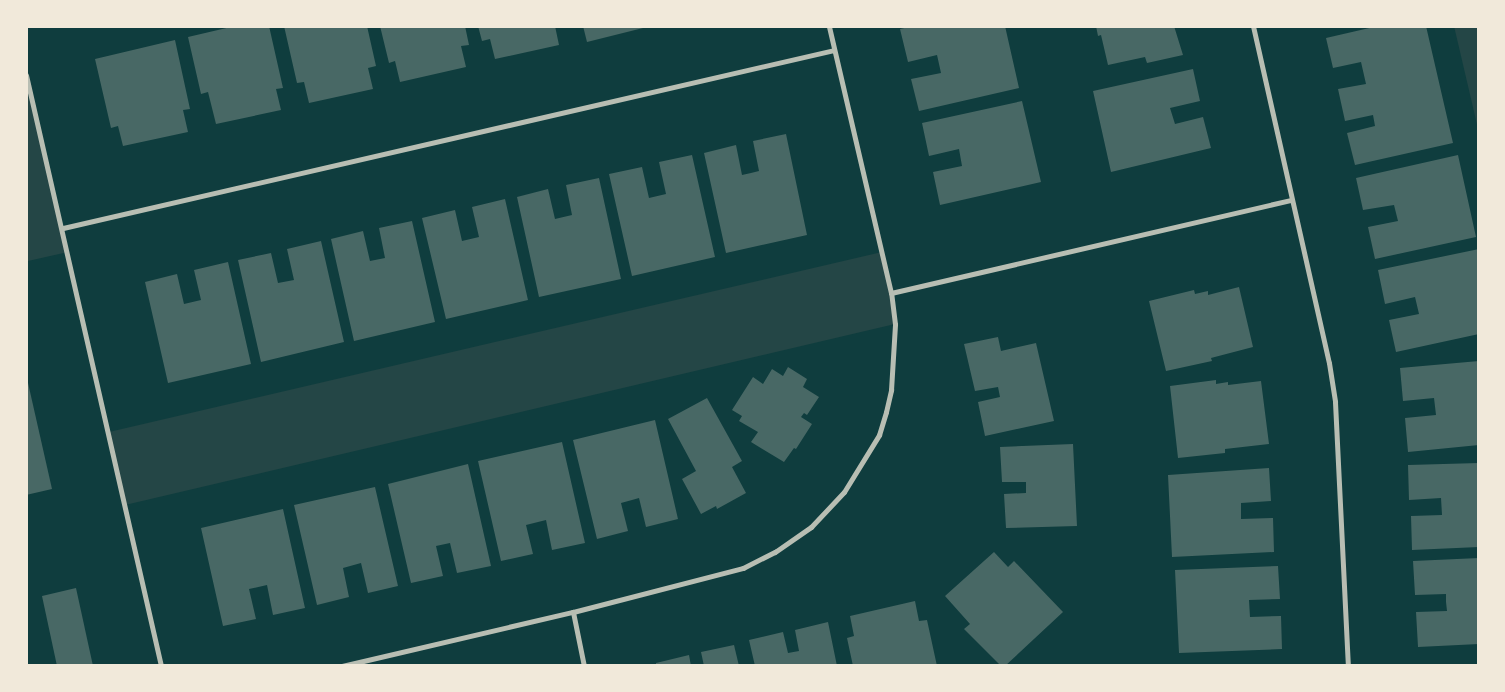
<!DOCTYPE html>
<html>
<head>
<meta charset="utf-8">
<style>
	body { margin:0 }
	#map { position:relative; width:1505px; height:692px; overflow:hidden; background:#0f3d3e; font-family:"Alegreya Sans",sans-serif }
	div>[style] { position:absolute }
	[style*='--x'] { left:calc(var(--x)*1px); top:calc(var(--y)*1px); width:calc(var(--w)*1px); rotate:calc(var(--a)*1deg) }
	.green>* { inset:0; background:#244646 }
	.building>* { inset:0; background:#486865 }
	.minor>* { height:5px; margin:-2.5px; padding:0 2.5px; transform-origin:2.5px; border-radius:2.5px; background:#b8beb3 }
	span { translate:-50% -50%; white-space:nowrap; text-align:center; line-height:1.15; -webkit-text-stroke:5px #f1e9da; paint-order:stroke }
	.frame { position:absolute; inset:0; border:28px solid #f1e9da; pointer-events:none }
</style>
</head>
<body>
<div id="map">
	<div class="green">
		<div style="clip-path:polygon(1454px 26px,1479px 26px,1479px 133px)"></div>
		<div style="clip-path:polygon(26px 75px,68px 252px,28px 261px,26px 255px)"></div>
		<div style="clip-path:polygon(882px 252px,895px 324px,125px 505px,109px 432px)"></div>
	</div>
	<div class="building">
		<div style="clip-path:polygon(235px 26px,269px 26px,283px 88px,276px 89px,281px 110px,216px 124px,208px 92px,201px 94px,188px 37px)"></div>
		<div style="clip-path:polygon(284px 26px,367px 26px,376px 66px,368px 68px,373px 89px,309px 103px,304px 82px,297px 83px)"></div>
		<div style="clip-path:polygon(380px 26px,465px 26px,469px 45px,461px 46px,466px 67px,400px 82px,395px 61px,389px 63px)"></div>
		<div style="clip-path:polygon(478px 26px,555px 26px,559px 45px,495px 59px,490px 39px,482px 41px)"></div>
		<div style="clip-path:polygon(583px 26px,647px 26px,647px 27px,587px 42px)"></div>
		<div style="clip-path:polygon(913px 26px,1005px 26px,1019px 88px,919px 111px,911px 79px,941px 73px,937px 55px,908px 62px,900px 29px)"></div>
		<div style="clip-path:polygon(1096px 26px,1174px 26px,1183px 55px,1147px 63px,1145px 57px,1108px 65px,1101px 35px,1098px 36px)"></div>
		<div style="clip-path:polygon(1378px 26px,1426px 26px,1453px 143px,1355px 165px,1347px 133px,1375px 126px,1373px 115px,1345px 121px,1338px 89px,1366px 84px,1361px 62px,1333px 68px,1326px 38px)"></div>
		<div style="clip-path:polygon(175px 40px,190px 109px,183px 110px,188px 132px,123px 146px,118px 126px,111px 128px,95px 59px)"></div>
		<div style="clip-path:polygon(1193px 69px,1200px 101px,1170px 108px,1175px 124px,1203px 117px,1211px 148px,1111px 172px,1093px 91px)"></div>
		<div style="clip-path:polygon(1022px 101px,1041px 182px,940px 205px,933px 172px,962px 166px,959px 149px,929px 156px,922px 123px)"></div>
		<div style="clip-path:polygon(786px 134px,807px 235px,726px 253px,704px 153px,736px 145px,742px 175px,751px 173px,759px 171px,753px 141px)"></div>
		<div style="clip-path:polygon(692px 155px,715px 257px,632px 276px,609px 174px,642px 167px,649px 198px,666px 194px,659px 162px)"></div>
		<div style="clip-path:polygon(1458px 155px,1476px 237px,1375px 259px,1368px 227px,1398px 221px,1394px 205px,1363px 210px,1356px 178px)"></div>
		<div style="clip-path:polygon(599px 178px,621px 279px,539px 297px,517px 197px,548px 189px,555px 219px,572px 215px,566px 185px)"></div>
		<div style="clip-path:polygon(505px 199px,528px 300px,446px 319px,422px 218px,455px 210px,462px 241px,479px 237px,472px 207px)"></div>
		<div style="clip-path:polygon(412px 221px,435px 322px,354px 341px,331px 239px,363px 231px,370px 261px,385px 258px,379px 228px)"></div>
		<div style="clip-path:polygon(321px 241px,344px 342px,261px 362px,238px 260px,271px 253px,278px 283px,294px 280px,287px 249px)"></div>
		<div style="clip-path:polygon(1479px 249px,1479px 334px,1396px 352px,1389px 320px,1419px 314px,1415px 297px,1385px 304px,1378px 270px)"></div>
		<div style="clip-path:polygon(228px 262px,251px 364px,168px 383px,145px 282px,177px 274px,184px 304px,201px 300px,194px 270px)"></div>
		<div style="clip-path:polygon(1239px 287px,1253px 347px,1211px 358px,1212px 361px,1166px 371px,1149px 301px,1194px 290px,1195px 294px,1208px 291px,1208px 295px)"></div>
		<div style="clip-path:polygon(998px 337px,1001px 351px,1036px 343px,1054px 421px,985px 436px,978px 402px,1000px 397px,998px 387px,975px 391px,964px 344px)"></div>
		<div style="clip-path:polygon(1479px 361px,1479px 445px,1408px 452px,1405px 418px,1436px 415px,1434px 398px,1403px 401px,1400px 368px)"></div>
		<div style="clip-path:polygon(788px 367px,807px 379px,803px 387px,819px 397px,807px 415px,804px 413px,801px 417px,812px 424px,796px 449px,794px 448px,784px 462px,751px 442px,758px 432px,739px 421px,742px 416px,732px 410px,753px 377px,763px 384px,772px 369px,783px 376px)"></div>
		<div style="clip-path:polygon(26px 374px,52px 489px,26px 495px)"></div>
		<div style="clip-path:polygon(1216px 380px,1216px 384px,1228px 382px,1228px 385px,1261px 381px,1269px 444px,1225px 449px,1225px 453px,1178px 458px,1170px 386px)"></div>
		<div style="clip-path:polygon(707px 398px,742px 461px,732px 467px,746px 493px,717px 509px,716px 506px,701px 514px,682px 479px,696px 471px,668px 419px)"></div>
		<div style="clip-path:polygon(655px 420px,678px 519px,646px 527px,639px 498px,632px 500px,621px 503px,628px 531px,597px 539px,573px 440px)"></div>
		<div style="clip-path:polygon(562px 442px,585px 543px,552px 550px,546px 520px,526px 525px,533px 554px,501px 561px,478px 461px)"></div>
		<div style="clip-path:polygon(1073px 444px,1077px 526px,1006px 528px,1004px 494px,1026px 493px,1026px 482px,1002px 482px,1000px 447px)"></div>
		<div style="clip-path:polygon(1479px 463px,1479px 547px,1412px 550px,1411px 516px,1442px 515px,1441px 498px,1409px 500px,1408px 465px)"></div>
		<div style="clip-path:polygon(468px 464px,491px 566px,457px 573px,450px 543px,436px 546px,443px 576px,411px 583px,388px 484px)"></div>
		<div style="clip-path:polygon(1269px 468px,1271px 501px,1241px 503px,1241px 519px,1273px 518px,1274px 552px,1172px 557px,1168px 475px)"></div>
		<div style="clip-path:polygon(375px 487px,398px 586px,368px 593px,361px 563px,343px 568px,349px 597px,317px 605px,294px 505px)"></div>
		<div style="clip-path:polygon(283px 509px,305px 608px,273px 615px,267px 585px,249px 589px,256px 619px,223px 626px,201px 528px)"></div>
		<div style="clip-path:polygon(994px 552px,1008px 567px,1014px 561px,1063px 612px,1005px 666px,1001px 666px,964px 629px,970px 624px,945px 596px)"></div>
		<div style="clip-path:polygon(1479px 558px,1479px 644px,1418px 647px,1416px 612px,1447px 611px,1446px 602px,1446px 594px,1415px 595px,1413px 561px)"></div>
		<div style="clip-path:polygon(1278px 566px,1280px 599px,1249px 600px,1250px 617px,1281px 616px,1282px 649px,1179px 653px,1175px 570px)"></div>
		<div style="clip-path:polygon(76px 588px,93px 666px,57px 666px,42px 596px)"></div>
		<div style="clip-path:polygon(915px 601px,919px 621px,927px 620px,937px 666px,853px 666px,847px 638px,854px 636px,850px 616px)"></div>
		<div style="clip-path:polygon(828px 622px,837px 666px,755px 666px,749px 640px,783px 632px,788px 653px,799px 651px,795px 630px)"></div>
		<div style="clip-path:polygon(734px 645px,739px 666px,704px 666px,701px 652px)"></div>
		<div style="clip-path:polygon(689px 655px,691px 666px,656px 666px,656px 663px)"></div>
	</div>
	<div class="minor">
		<div style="--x:1253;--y:26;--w:345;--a:77.3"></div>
		<div style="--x:1329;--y:363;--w:39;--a:81"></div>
		<div style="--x:1335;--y:402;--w:264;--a:87.2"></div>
		<div style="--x:26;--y:75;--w:606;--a:77.13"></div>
		<div style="--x:63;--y:228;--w:791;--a:-13"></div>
		<div style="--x:891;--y:293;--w:411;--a:-13.1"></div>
		<div style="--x:573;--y:612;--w:55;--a:78.5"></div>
		<div style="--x:342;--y:666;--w:237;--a:-13.2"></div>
		<div style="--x:573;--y:612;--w:176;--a:-14.5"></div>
		<div style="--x:743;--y:568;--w:36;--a:-27"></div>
		<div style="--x:775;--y:552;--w:44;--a:-34.8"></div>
		<div style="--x:811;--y:527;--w:48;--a:-46.7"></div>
		<div style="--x:844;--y:492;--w:67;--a:-58.4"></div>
		<div style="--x:879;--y:435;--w:24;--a:-73"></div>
		<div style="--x:886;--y:412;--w:23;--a:-77"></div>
		<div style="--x:891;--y:390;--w:66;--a:-86.5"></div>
		<div style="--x:895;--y:324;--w:31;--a:-97"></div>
		<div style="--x:891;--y:293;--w:274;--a:-103.1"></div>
	</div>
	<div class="frame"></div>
</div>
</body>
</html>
